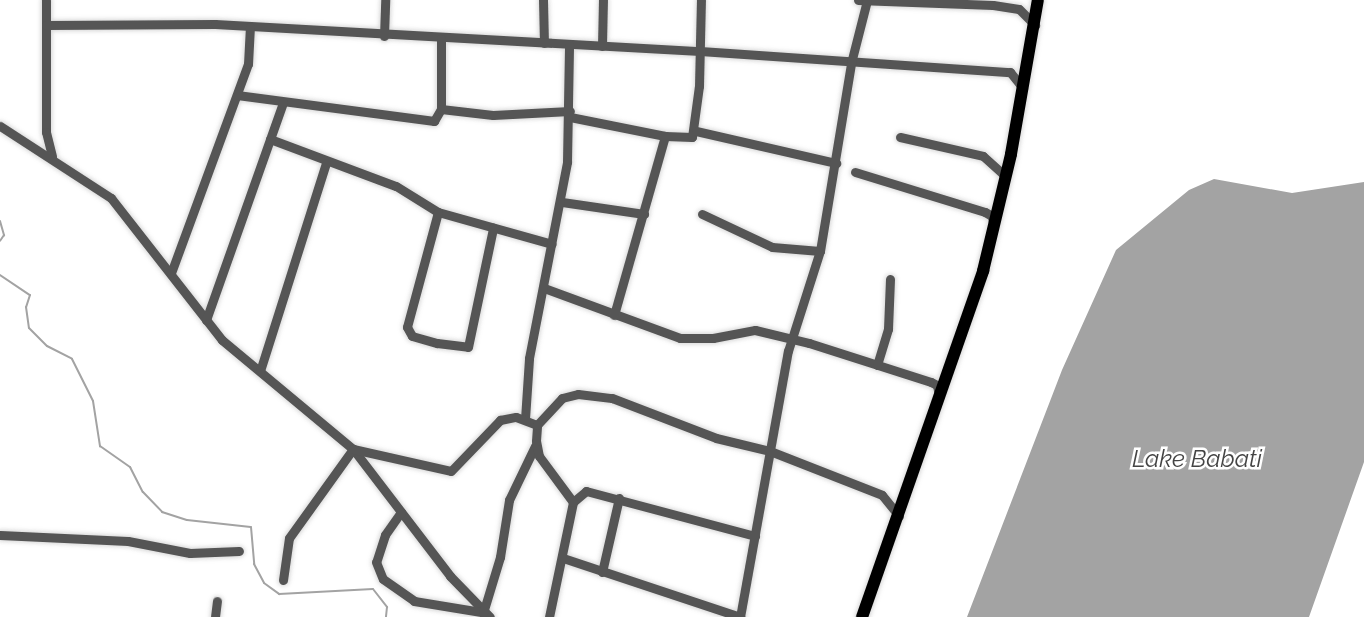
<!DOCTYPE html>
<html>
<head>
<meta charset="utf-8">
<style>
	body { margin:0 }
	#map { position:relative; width:1364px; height:617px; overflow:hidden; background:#fff; font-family:Raleway,sans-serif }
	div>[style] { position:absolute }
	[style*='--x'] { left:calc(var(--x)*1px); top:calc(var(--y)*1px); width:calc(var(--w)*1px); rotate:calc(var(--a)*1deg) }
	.water>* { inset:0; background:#a3a3a3 }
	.stream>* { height:2px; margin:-1px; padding:0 1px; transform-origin:1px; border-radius:1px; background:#a3a3a3 }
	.roads { filter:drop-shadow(0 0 2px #dbdbdb) drop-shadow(0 0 2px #dbdbdb) }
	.minor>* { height:9px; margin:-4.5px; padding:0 4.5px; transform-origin:4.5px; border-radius:4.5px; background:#555 }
	.highway>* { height:12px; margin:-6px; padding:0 6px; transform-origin:6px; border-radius:6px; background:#000 }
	span { translate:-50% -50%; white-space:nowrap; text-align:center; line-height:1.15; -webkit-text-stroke:5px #fff; paint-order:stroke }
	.water-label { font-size:24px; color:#444; font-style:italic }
</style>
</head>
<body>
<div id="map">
	<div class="water">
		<div style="clip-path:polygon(1214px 179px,1292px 193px,1364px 182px,1364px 462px,1309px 617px,967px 617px,1062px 370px,1116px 250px,1189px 190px)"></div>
	</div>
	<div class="stream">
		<div style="--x:0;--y:221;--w:15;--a:74"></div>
		<div style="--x:4;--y:235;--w:7;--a:124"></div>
		<div style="--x:0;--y:275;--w:36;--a:34"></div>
		<div style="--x:30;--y:295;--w:13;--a:108"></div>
		<div style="--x:26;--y:307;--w:21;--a:82"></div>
		<div style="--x:29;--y:328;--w:25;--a:45"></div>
		<div style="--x:47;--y:346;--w:28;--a:27"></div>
		<div style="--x:72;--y:359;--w:47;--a:63.4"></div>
		<div style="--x:93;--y:401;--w:46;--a:81.2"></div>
		<div style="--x:100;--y:446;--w:37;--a:35"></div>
		<div style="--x:130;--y:467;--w:28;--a:63"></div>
		<div style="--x:143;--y:492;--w:28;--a:46"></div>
		<div style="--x:162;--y:512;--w:26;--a:18"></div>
		<div style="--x:187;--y:520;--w:64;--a:6.2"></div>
		<div style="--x:251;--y:527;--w:37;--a:85"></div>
		<div style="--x:254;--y:564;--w:21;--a:62"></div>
		<div style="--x:264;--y:583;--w:19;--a:36"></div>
		<div style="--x:279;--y:594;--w:94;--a:-3"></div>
		<div style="--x:373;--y:589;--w:23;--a:52"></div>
		<div style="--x:387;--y:607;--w:10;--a:96"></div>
	</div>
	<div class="roads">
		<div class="minor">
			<div style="--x:46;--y:0;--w:132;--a:90"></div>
			<div style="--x:46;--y:132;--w:25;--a:76"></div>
			<div style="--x:543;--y:0;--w:43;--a:88.7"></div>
			<div style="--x:858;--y:0;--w:135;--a:2.1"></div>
			<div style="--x:993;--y:5;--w:26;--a:9"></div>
			<div style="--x:1019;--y:9;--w:23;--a:45"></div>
			<div style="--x:46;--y:25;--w:169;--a:-0.3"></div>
			<div style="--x:215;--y:24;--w:486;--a:3.2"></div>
			<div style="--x:700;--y:51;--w:311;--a:3.9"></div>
			<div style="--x:1010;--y:72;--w:21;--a:51"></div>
			<div style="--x:384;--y:36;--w:36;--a:-88"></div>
			<div style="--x:602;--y:46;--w:46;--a:-88.8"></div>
			<div style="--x:237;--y:95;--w:199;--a:7.5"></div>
			<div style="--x:434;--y:121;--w:14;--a:-60"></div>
			<div style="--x:441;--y:109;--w:70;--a:-90"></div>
			<div style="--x:441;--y:109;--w:52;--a:6.6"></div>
			<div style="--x:493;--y:115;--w:77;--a:-3"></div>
			<div style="--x:570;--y:117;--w:97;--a:11.3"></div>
			<div style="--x:665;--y:136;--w:27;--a:2"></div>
			<div style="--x:692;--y:137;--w:51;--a:-82.2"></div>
			<div style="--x:699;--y:86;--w:86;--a:-88.7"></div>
			<div style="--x:0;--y:126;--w:132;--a:33"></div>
			<div style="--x:111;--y:198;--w:180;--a:52"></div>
			<div style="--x:222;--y:340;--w:170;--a:39.8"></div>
			<div style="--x:353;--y:449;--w:160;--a:52.6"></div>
			<div style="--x:450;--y:576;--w:57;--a:45.7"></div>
			<div style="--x:696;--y:131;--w:144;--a:12.9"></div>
			<div style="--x:900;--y:137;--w:85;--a:12.9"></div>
			<div style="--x:983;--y:156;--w:31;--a:42"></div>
			<div style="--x:270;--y:139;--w:134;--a:20.5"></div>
			<div style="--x:396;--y:186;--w:49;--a:31.8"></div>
			<div style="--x:438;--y:212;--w:118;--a:15.7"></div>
			<div style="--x:855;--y:172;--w:136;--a:17.1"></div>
			<div style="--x:985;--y:212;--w:8;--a:30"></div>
			<div style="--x:992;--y:216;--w:7;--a:82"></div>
			<div style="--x:562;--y:202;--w:83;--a:8.3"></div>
			<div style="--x:438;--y:212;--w:119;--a:105.1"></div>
			<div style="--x:407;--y:327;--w:10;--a:61"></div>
			<div style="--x:412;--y:336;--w:26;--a:16"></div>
			<div style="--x:437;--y:343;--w:31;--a:7"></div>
			<div style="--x:468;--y:347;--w:122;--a:-78.1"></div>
			<div style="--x:702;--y:214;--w:77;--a:25.2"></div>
			<div style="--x:772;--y:247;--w:48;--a:4.8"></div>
			<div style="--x:171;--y:273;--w:223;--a:-69.8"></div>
			<div style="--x:248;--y:64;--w:37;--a:-87"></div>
			<div style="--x:544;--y:288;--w:145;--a:20.2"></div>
			<div style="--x:680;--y:338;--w:33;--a:0"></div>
			<div style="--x:713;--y:338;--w:43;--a:-10.8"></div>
			<div style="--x:755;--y:330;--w:56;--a:13.5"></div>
			<div style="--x:809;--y:343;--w:128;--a:17.7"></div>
			<div style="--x:931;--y:382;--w:7;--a:27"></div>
			<div style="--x:937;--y:385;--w:11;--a:80"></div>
			<div style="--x:614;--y:315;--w:186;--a:-74.1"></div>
			<div style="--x:206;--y:320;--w:231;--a:-70.5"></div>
			<div style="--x:877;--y:365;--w:38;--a:-73"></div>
			<div style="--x:888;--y:329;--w:50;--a:-87.7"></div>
			<div style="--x:260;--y:371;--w:218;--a:-72.4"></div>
			<div style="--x:525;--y:419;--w:61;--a:-86.2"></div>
			<div style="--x:529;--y:358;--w:200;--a:-79"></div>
			<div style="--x:567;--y:162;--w:118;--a:-89"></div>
			<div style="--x:573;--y:502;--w:17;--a:-40"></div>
			<div style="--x:586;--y:491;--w:175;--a:14.9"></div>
			<div style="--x:401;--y:512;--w:28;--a:125"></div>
			<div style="--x:385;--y:535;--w:28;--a:108"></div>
			<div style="--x:376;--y:562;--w:18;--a:68"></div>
			<div style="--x:383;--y:579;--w:38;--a:35"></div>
			<div style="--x:414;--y:601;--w:68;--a:9.3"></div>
			<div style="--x:0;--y:535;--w:128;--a:2.7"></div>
			<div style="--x:128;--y:541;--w:63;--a:11"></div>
			<div style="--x:190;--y:553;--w:49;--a:-2.3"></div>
			<div style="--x:563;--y:558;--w:187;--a:18.4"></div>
			<div style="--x:740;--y:617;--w:270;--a:-79.8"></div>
			<div style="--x:788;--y:351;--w:105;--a:-72.3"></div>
			<div style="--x:820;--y:251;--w:191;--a:-80.6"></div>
			<div style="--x:851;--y:63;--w:65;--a:-75.7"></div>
			<div style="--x:602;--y:572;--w:76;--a:-77.1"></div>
			<div style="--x:283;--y:580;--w:42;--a:-81.9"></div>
			<div style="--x:289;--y:538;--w:110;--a:-54.3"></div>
			<div style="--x:353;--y:449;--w:100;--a:12.7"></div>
			<div style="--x:451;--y:471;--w:71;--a:-46.1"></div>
			<div style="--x:500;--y:420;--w:16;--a:-11"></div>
			<div style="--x:516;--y:417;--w:22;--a:21"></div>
			<div style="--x:483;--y:613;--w:59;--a:-73.1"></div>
			<div style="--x:500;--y:557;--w:58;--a:-81"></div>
			<div style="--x:509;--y:500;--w:60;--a:-64.3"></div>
			<div style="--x:215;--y:617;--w:16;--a:-83"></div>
			<div style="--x:549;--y:617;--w:117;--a:-78.2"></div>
			<div style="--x:573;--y:502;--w:57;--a:-126.5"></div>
			<div style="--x:539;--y:456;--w:15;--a:-101"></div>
			<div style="--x:536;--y:441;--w:16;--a:-86"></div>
			<div style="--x:537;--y:425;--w:37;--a:-47"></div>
			<div style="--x:562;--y:398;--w:16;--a:-14"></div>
			<div style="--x:578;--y:394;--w:34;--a:7"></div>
			<div style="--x:612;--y:398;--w:111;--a:21"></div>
			<div style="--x:716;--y:438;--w:56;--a:13.5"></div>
			<div style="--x:770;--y:451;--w:120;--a:21.4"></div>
			<div style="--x:882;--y:495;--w:27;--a:51"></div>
		</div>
		<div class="highway">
			<div style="--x:862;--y:617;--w:367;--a:-70.7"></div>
			<div style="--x:983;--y:271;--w:120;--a:-76.5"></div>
			<div style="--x:1011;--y:154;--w:156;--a:-80.1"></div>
		</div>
	</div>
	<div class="water-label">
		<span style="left:1197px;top:459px">Lake Babati</span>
	</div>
</div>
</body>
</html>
